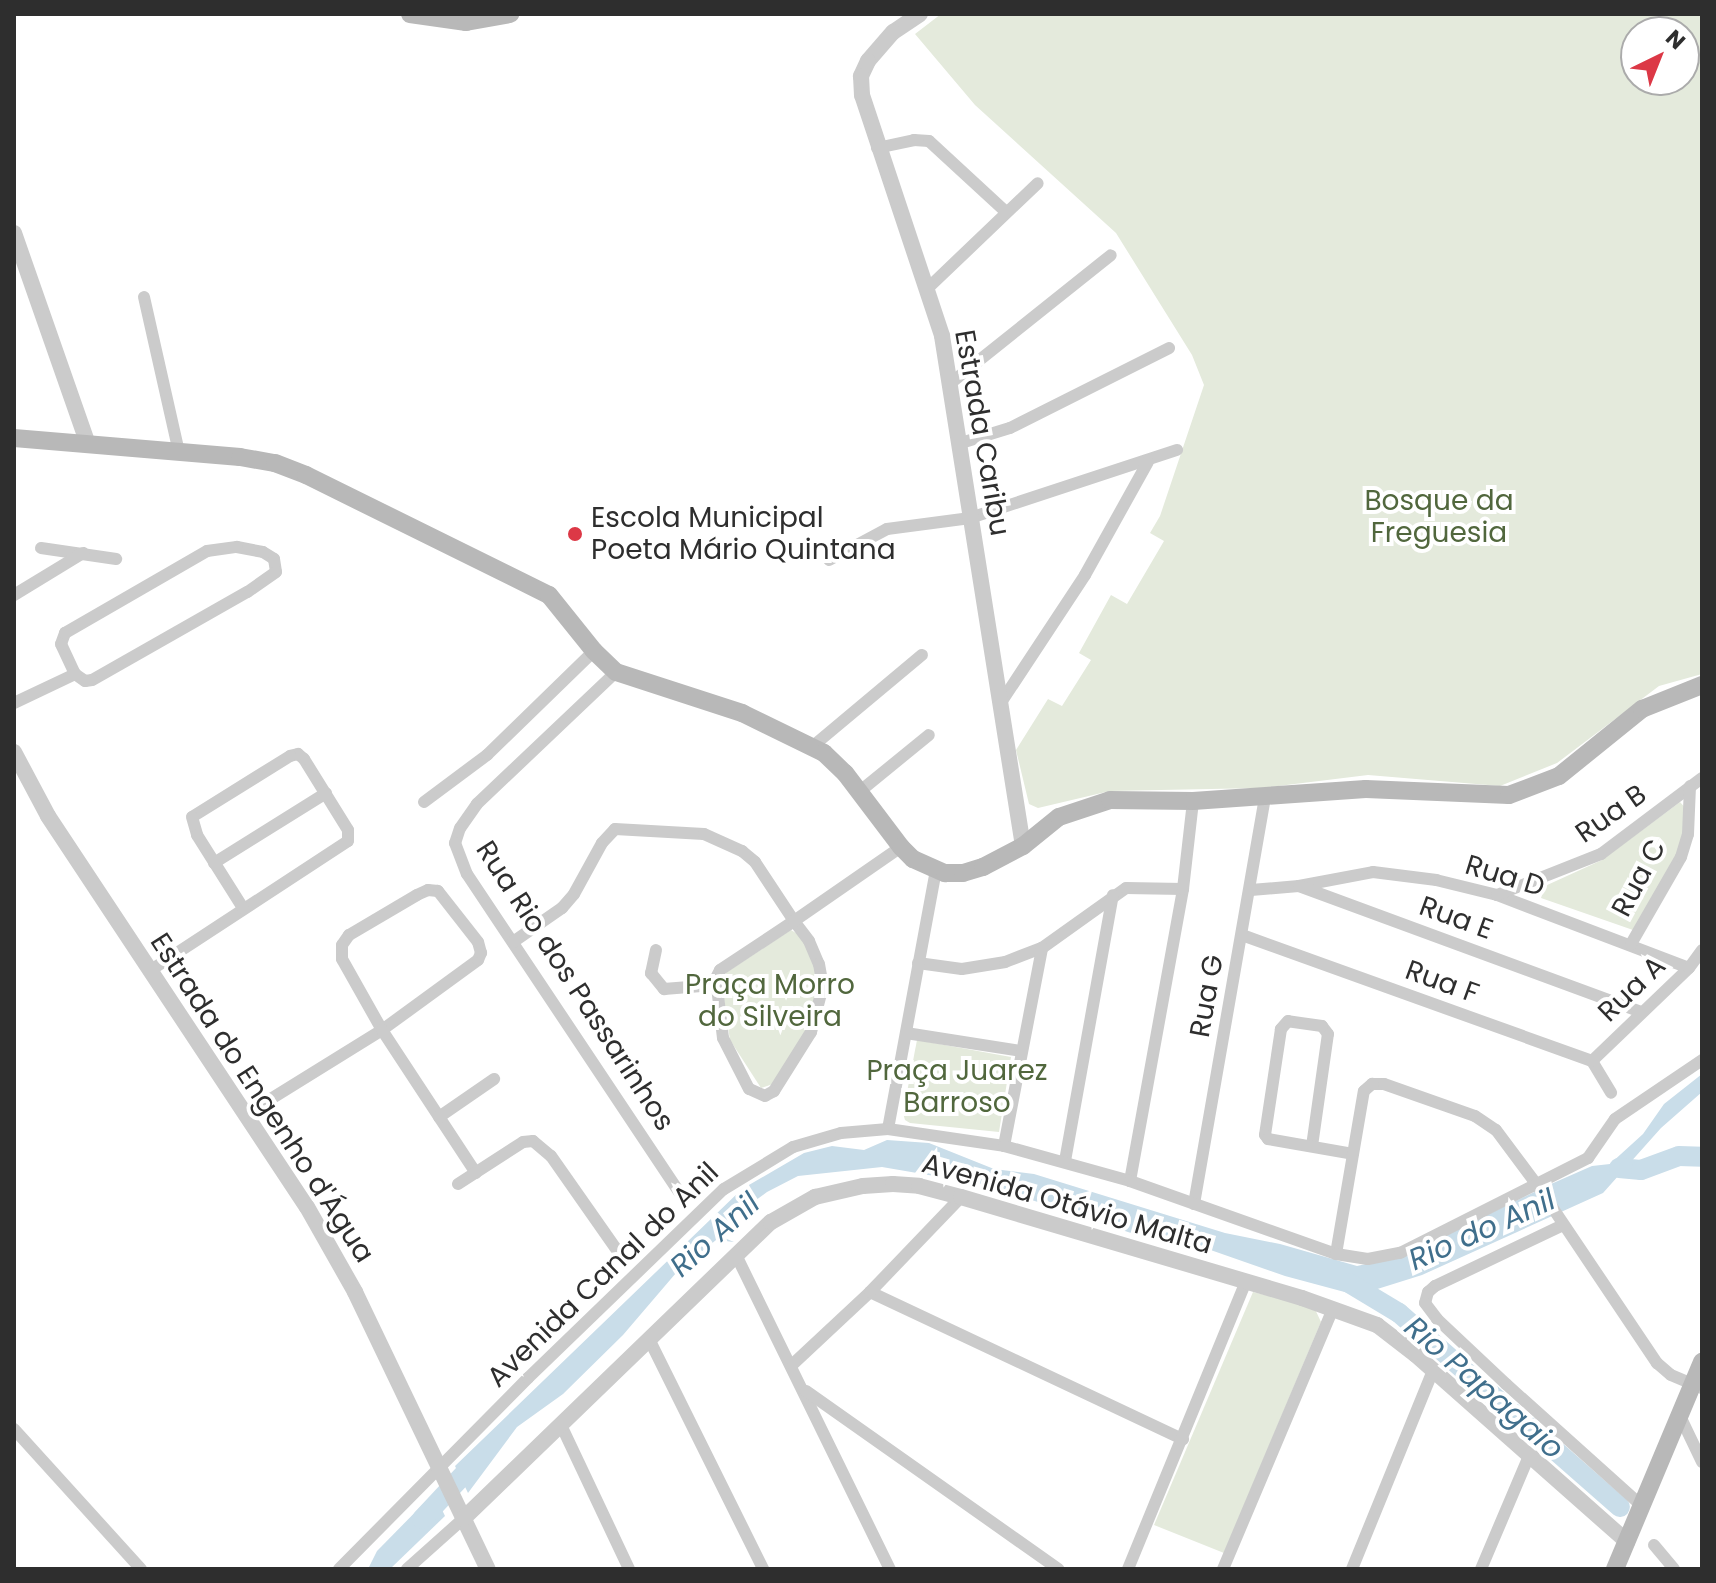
<!DOCTYPE html>
<html>
<head>
<meta charset="utf-8">
<style>
	body { margin:0 }
	#map { position:relative; width:1716px; height:1583px; overflow:hidden; background:#fff; font-family:Poppins,sans-serif }
	div>[style] { position:absolute }
	[style*='--x'] { left:calc(var(--x)*1px); top:calc(var(--y)*1px); width:calc(var(--w)*1px); rotate:calc(var(--a)*1deg) }
	.green>* { inset:0; background:#e4eadc }
	.water>* { inset:0; background:#c9dde9 }
	.river>* { height:20px; margin:-10px; padding:0 10px; transform-origin:10px; border-radius:10px; background:#c9dde9 }
	.minor>* { height:12px; margin:-6px; padding:0 6px; transform-origin:6px; border-radius:6px; background:#cbcbcb }
	.tertiary>* { height:16px; margin:-8px; padding:0 8px; transform-origin:8px; border-radius:8px; background:#cbcbcb }
	.secondary>* { height:18px; margin:-9px; padding:0 9px; transform-origin:9px; border-radius:9px; background:#b8b8b8 }
	.dots>* { width:22px; height:22px; translate:-50% -50%; box-sizing:border-box; border:4px solid #fff; border-radius:50% }
	span { translate:-50% -50%; white-space:nowrap; text-align:center; line-height:1.15; -webkit-text-stroke:8px #fff; paint-order:stroke }
	.street-label { font-size:28px; color:#2e2e2e }
	.park-label { font-size:28px; color:#51673d }
	.poi-label { font-size:28px; color:#2e2e2e }
	.left { translate:0 -50%; text-align:left }
	.water-label { font-size:30px; color:#406f8c; font-style:italic }
	.frame { position:absolute; inset:0; border:16px solid #2e2e2e; pointer-events:none }
	.north { position:absolute; left:1620px; top:16px; width:80px; height:80px; box-sizing:border-box; background:#fff; border:2px solid #ababab; border-radius:50%; rotate:43deg; font-size:22px; font-weight:700; line-height:32px; text-align:center; color:#2e2e2e }
	.north::after { content:''; display:block; margin:auto; width:28px; height:36px; background:#dc3846; clip-path:polygon(50% 0,100% 100%,50% 72%,0 100%) }
</style>
</head>
<body>
<div id="map">
	<div class="green">
		<div style="clip-path:polygon(evenodd,941px 14px,1702px 14px,1702px 674px,1659px 686px,1557px 763px,1500px 786px,1368px 775px,1261px 788px,1110px 791px,1038px 808px,1029px 804px,1016px 750px,1048px 699px,1062px 706px,1091px 660px,1079px 653px,1111px 595px,1127px 604px,1164px 541px,1150px 533px,1160px 516px,1204px 385px,1192px 355px,1116px 233px,975px 105px,915px 34px,941px 14px,1636px 32px,1684px 32px,1684px 80px,1636px 80px,1636px 32px)"></div>
		<div style="clip-path:polygon(1680px 802px,1688px 811px,1674px 868px,1633px 930px,1541px 898px,1545px 886px,1602px 860px)"></div>
		<div style="clip-path:polygon(791px 930px,804px 938px,819px 980px,811px 1023px,773px 1084px,761px 1088px,730px 1040px,721px 980px,727px 972px)"></div>
		<div style="clip-path:polygon(917px 1040px,1011px 1057px,999px 1132px,910px 1123px,905px 1120px,903px 1113px)"></div>
		<div style="clip-path:polygon(1253px 1292px,1314px 1307px,1321px 1322px,1224px 1553px,1154px 1525px)"></div>
	</div>
	<div class="water">
		<div style="clip-path:polygon(1702px 1074px,1702px 1092px,1661px 1128px,1603px 1193px,1422px 1275px,1371px 1291px,1371px 1296px,1352px 1294px,1285px 1276px,1182px 1240px,1140px 1236px,987px 1185px,882px 1167px,798px 1176px,767px 1192px,734px 1216px,717px 1235px,734px 1242px,716px 1240px,676px 1273px,623px 1335px,563px 1394px,517px 1427px,468px 1493px,455px 1466px,742px 1189px,804px 1153px,832px 1146px,864px 1150px,887px 1140px,929px 1143px,994px 1169px,1034px 1174px,1225px 1233px,1280px 1244px,1357px 1266px,1402px 1256px,1551px 1184px,1592px 1166px,1610px 1164px,1643px 1134px,1664px 1104px)"></div>
		<div style="clip-path:polygon(434px 1493px,445px 1516px,390px 1569px,368px 1569px,377px 1551px)"></div>
	</div>
	<div class="river">
		<div style="--x:1619;--y:1168;--w:22;--a:5"></div>
		<div style="--x:1641;--y:1170;--w:40;--a:-20.2"></div>
		<div style="--x:1679;--y:1156;--w:23;--a:2"></div>
		<div style="--x:1349;--y:1283;--w:58;--a:31"></div>
		<div style="--x:1399;--y:1313;--w:294;--a:41.3"></div>
		<div style="--x:422;--y:1519;--w:83;--a:-46.9"></div>
	</div>
	<div class="minor">
		<div style="--x:877;--y:148;--w:38;--a:-12"></div>
		<div style="--x:914;--y:140;--w:15;--a:4"></div>
		<div style="--x:929;--y:141;--w:105;--a:42.7"></div>
		<div style="--x:927;--y:289;--w:153;--a:-43.7"></div>
		<div style="--x:144;--y:297;--w:159;--a:77.3"></div>
		<div style="--x:952;--y:382;--w:203;--a:-38.6"></div>
		<div style="--x:961;--y:443;--w:51;--a:-17"></div>
		<div style="--x:1010;--y:428;--w:178;--a:-26.7"></div>
		<div style="--x:237;--y:547;--w:26;--a:11"></div>
		<div style="--x:263;--y:552;--w:13;--a:32"></div>
		<div style="--x:274;--y:559;--w:13;--a:81"></div>
		<div style="--x:276;--y:572;--w:35;--a:145"></div>
		<div style="--x:247;--y:592;--w:178;--a:150.4"></div>
		<div style="--x:92;--y:680;--w:7;--a:172"></div>
		<div style="--x:85;--y:681;--w:12;--a:-145"></div>
		<div style="--x:75;--y:674;--w:33;--a:-115"></div>
		<div style="--x:61;--y:644;--w:12;--a:-70"></div>
		<div style="--x:65;--y:633;--w:164;--a:-30"></div>
		<div style="--x:207;--y:551;--w:30;--a:-8"></div>
		<div style="--x:41;--y:548;--w:76;--a:8.3"></div>
		<div style="--x:829;--y:560;--w:66;--a:-28.1"></div>
		<div style="--x:887;--y:529;--w:84;--a:-7.5"></div>
		<div style="--x:970;--y:518;--w:218;--a:-18.2"></div>
		<div style="--x:14;--y:595;--w:81;--a:-31.3"></div>
		<div style="--x:616;--y:672;--w:192;--a:136.5"></div>
		<div style="--x:477;--y:804;--w:29;--a:125"></div>
		<div style="--x:460;--y:828;--w:16;--a:108"></div>
		<div style="--x:455;--y:843;--w:33;--a:69"></div>
		<div style="--x:467;--y:874;--w:382;--a:56.3"></div>
		<div style="--x:14;--y:703;--w:68;--a:-25.4"></div>
		<div style="--x:1000;--y:704;--w:154;--a:-56.6"></div>
		<div style="--x:1085;--y:575;--w:129;--a:-60.9"></div>
		<div style="--x:813;--y:746;--w:142;--a:-39.9"></div>
		<div style="--x:859;--y:792;--w:90;--a:-39.2"></div>
		<div style="--x:424;--y:802;--w:79;--a:-36.7"></div>
		<div style="--x:487;--y:755;--w:149;--a:-44.2"></div>
		<div style="--x:214;--y:863;--w:132;--a:-32"></div>
		<div style="--x:1299;--y:886;--w:75;--a:-10.7"></div>
		<div style="--x:1373;--y:872;--w:64;--a:7.2"></div>
		<div style="--x:1436;--y:880;--w:63;--a:13.8"></div>
		<div style="--x:1497;--y:895;--w:205;--a:20.8"></div>
		<div style="--x:1251;--y:890;--w:48;--a:-4.8"></div>
		<div style="--x:1299;--y:886;--w:365;--a:20.2"></div>
		<div style="--x:1497;--y:895;--w:112;--a:-21.5"></div>
		<div style="--x:1601;--y:854;--w:126;--a:-37"></div>
		<div style="--x:1242;--y:935;--w:372;--a:19.8"></div>
		<div style="--x:1592;--y:1061;--w:37;--a:59"></div>
		<div style="--x:513;--y:942;--w:60;--a:-34.8"></div>
		<div style="--x:562;--y:908;--w:18;--a:-49"></div>
		<div style="--x:574;--y:894;--w:58;--a:-61.2"></div>
		<div style="--x:602;--y:843;--w:19;--a:-47"></div>
		<div style="--x:615;--y:829;--w:89;--a:3.2"></div>
		<div style="--x:704;--y:834;--w:42;--a:24.1"></div>
		<div style="--x:742;--y:851;--w:17;--a:40"></div>
		<div style="--x:755;--y:862;--w:71;--a:56.5"></div>
		<div style="--x:794;--y:921;--w:25;--a:53"></div>
		<div style="--x:809;--y:941;--w:25;--a:67"></div>
		<div style="--x:819;--y:964;--w:22;--a:80"></div>
		<div style="--x:823;--y:986;--w:48;--a:104.6"></div>
		<div style="--x:811;--y:1032;--w:70;--a:122.1"></div>
		<div style="--x:774;--y:1091;--w:10;--a:151"></div>
		<div style="--x:765;--y:1096;--w:17;--a:-156"></div>
		<div style="--x:749;--y:1089;--w:57;--a:-117"></div>
		<div style="--x:723;--y:1038;--w:60;--a:-96.7"></div>
		<div style="--x:716;--y:978;--w:9;--a:-63"></div>
		<div style="--x:720;--y:970;--w:89;--a:-33.5"></div>
		<div style="--x:794;--y:921;--w:130;--a:-34.7"></div>
		<div style="--x:1631;--y:944;--w:100;--a:-60.1"></div>
		<div style="--x:1681;--y:857;--w:24;--a:-73"></div>
		<div style="--x:1688;--y:834;--w:48;--a:-87.6"></div>
		<div style="--x:656;--y:950;--w:24;--a:102"></div>
		<div style="--x:651;--y:973;--w:21;--a:51"></div>
		<div style="--x:664;--y:989;--w:50;--a:-4.6"></div>
		<div style="--x:918;--y:963;--w:44;--a:7.8"></div>
		<div style="--x:962;--y:969;--w:44;--a:-9.2"></div>
		<div style="--x:1005;--y:962;--w:40;--a:-21"></div>
		<div style="--x:1042;--y:948;--w:103;--a:-35.5"></div>
		<div style="--x:1126;--y:888;--w:57;--a:1"></div>
		<div style="--x:151;--y:970;--w:235;--a:-33.2"></div>
		<div style="--x:348;--y:841;--w:11;--a:-90"></div>
		<div style="--x:348;--y:830;--w:84;--a:-121.8"></div>
		<div style="--x:304;--y:759;--w:8;--a:-140"></div>
		<div style="--x:298;--y:754;--w:8;--a:166"></div>
		<div style="--x:290;--y:756;--w:115;--a:148.1"></div>
		<div style="--x:192;--y:817;--w:19;--a:74"></div>
		<div style="--x:197;--y:835;--w:86;--a:57.8"></div>
		<div style="--x:906;--y:1033;--w:116;--a:8.9"></div>
		<div style="--x:1592;--y:1061;--w:134;--a:-43.8"></div>
		<div style="--x:1689;--y:968;--w:22;--a:-54"></div>
		<div style="--x:245;--y:1115;--w:161;--a:-31.8"></div>
		<div style="--x:382;--y:1030;--w:119;--a:-36.1"></div>
		<div style="--x:478;--y:960;--w:8;--a:-67"></div>
		<div style="--x:481;--y:953;--w:11;--a:-105"></div>
		<div style="--x:478;--y:942;--w:65;--a:-128.1"></div>
		<div style="--x:438;--y:891;--w:10;--a:-174"></div>
		<div style="--x:428;--y:890;--w:12;--a:156"></div>
		<div style="--x:417;--y:895;--w:79;--a:149.5"></div>
		<div style="--x:349;--y:935;--w:12;--a:125"></div>
		<div style="--x:342;--y:945;--w:14;--a:90"></div>
		<div style="--x:342;--y:959;--w:81;--a:60.6"></div>
		<div style="--x:382;--y:1030;--w:171;--a:56.7"></div>
		<div style="--x:439;--y:1117;--w:67;--a:-34.6"></div>
		<div style="--x:888;--y:1129;--w:263;--a:-79.5"></div>
		<div style="--x:1004;--y:1146;--w:202;--a:-79.1"></div>
		<div style="--x:1312;--y:1146;--w:113;--a:-81.9"></div>
		<div style="--x:1328;--y:1034;--w:10;--a:-127"></div>
		<div style="--x:1322;--y:1026;--w:34;--a:-172"></div>
		<div style="--x:1288;--y:1021;--w:11;--a:131"></div>
		<div style="--x:1281;--y:1029;--w:107;--a:98.6"></div>
		<div style="--x:1265;--y:1135;--w:5;--a:53"></div>
		<div style="--x:1268;--y:1139;--w:86;--a:10"></div>
		<div style="--x:1065;--y:1161;--w:270;--a:-79.8"></div>
		<div style="--x:1130;--y:1181;--w:297;--a:-79.7"></div>
		<div style="--x:1183;--y:889;--w:89;--a:-83.5"></div>
		<div style="--x:458;--y:1184;--w:77;--a:-32.9"></div>
		<div style="--x:523;--y:1142;--w:10;--a:-6"></div>
		<div style="--x:533;--y:1141;--w:23;--a:40"></div>
		<div style="--x:551;--y:1156;--w:113;--a:55"></div>
		<div style="--x:1194;--y:1204;--w:414;--a:-80.1"></div>
		<div style="--x:1563;--y:1225;--w:142;--a:154.5"></div>
		<div style="--x:1435;--y:1286;--w:9;--a:139"></div>
		<div style="--x:1428;--y:1292;--w:11;--a:105"></div>
		<div style="--x:1425;--y:1303;--w:20;--a:53"></div>
		<div style="--x:1437;--y:1319;--w:95;--a:43.3"></div>
		<div style="--x:1506;--y:1384;--w:181;--a:41.9"></div>
		<div style="--x:1336;--y:1254;--w:165;--a:-80.3"></div>
		<div style="--x:1364;--y:1091;--w:11;--a:-41"></div>
		<div style="--x:1372;--y:1084;--w:12;--a:0"></div>
		<div style="--x:1384;--y:1084;--w:96;--a:19.4"></div>
		<div style="--x:1475;--y:1116;--w:25;--a:34"></div>
		<div style="--x:1496;--y:1130;--w:74;--a:53.3"></div>
		<div style="--x:1540;--y:1189;--w:210;--a:56.1"></div>
		<div style="--x:1657;--y:1363;--w:18;--a:41"></div>
		<div style="--x:1671;--y:1375;--w:34;--a:23"></div>
		<div style="--x:736;--y:1255;--w:350;--a:63.9"></div>
		<div style="--x:870;--y:1292;--w:346;--a:25.2"></div>
		<div style="--x:649;--y:1339;--w:257;--a:63.6"></div>
		<div style="--x:793;--y:1364;--w:105;--a:-43.1"></div>
		<div style="--x:870;--y:1292;--w:132;--a:-46.2"></div>
		<div style="--x:806;--y:1391;--w:309;--a:35.2"></div>
		<div style="--x:1680;--y:1416;--w:51;--a:64.4"></div>
		<div style="--x:561;--y:1425;--w:159;--a:64.7"></div>
		<div style="--x:14;--y:1429;--w:189;--a:47.8"></div>
		<div style="--x:1654;--y:1545;--w:31;--a:50"></div>
		<div style="--x:339;--y:1569;--w:269;--a:-45.3"></div>
		<div style="--x:528;--y:1378;--w:272;--a:-44"></div>
		<div style="--x:724;--y:1189;--w:81;--a:-31.3"></div>
		<div style="--x:793;--y:1147;--w:50;--a:-16.3"></div>
		<div style="--x:841;--y:1133;--w:47;--a:-4.9"></div>
		<div style="--x:888;--y:1129;--w:117;--a:8.3"></div>
		<div style="--x:1004;--y:1146;--w:131;--a:15.5"></div>
		<div style="--x:1130;--y:1181;--w:219;--a:19.5"></div>
		<div style="--x:1336;--y:1254;--w:32;--a:9"></div>
		<div style="--x:1368;--y:1259;--w:33;--a:-11"></div>
		<div style="--x:1400;--y:1253;--w:211;--a:-26.8"></div>
		<div style="--x:1588;--y:1158;--w:47;--a:-55.3"></div>
		<div style="--x:1615;--y:1119;--w:105;--a:-34.1"></div>
		<div style="--x:407;--y:1569;--w:75;--a:-41.8"></div>
		<div style="--x:1128;--y:1569;--w:311;--a:-67.7"></div>
		<div style="--x:1223;--y:1569;--w:282;--a:-67.1"></div>
		<div style="--x:1352;--y:1569;--w:214;--a:-67.8"></div>
		<div style="--x:1481;--y:1569;--w:123;--a:-67"></div>
	</div>
	<div class="tertiary">
		<div style="--x:920;--y:14;--w:32;--a:146"></div>
		<div style="--x:893;--y:32;--w:38;--a:131"></div>
		<div style="--x:868;--y:61;--w:17;--a:115"></div>
		<div style="--x:861;--y:76;--w:19;--a:87"></div>
		<div style="--x:862;--y:95;--w:254;--a:71.6"></div>
		<div style="--x:942;--y:336;--w:516;--a:80.98"></div>
		<div style="--x:14;--y:233;--w:221;--a:70.7"></div>
		<div style="--x:14;--y:752;--w:72;--a:62"></div>
		<div style="--x:48;--y:816;--w:469;--a:56.5"></div>
		<div style="--x:307;--y:1207;--w:98;--a:60.5"></div>
		<div style="--x:355;--y:1292;--w:307;--a:64.4"></div>
		<div style="--x:463;--y:1519;--w:428;--a:-44"></div>
		<div style="--x:771;--y:1222;--w:51;--a:-29.6"></div>
		<div style="--x:815;--y:1197;--w:49;--a:-12.9"></div>
		<div style="--x:863;--y:1186;--w:30;--a:-4"></div>
		<div style="--x:893;--y:1184;--w:26;--a:4"></div>
		<div style="--x:919;--y:1186;--w:43;--a:14.7"></div>
		<div style="--x:961;--y:1197;--w:356;--a:16.5"></div>
		<div style="--x:1302;--y:1298;--w:80;--a:19.8"></div>
		<div style="--x:1377;--y:1325;--w:49;--a:37.6"></div>
		<div style="--x:1416;--y:1355;--w:282;--a:41.5"></div>
	</div>
	<div class="secondary">
		<div style="--x:410;--y:14;--w:57;--a:8.1"></div>
		<div style="--x:466;--y:22;--w:45;--a:-10.3"></div>
		<div style="--x:14;--y:438;--w:227;--a:4.8"></div>
		<div style="--x:240;--y:457;--w:36;--a:10"></div>
		<div style="--x:275;--y:463;--w:33;--a:21"></div>
		<div style="--x:306;--y:475;--w:271;--a:26.3"></div>
		<div style="--x:549;--y:595;--w:72;--a:51.2"></div>
		<div style="--x:594;--y:651;--w:30;--a:44"></div>
		<div style="--x:616;--y:672;--w:133;--a:18"></div>
		<div style="--x:742;--y:713;--w:91;--a:26"></div>
		<div style="--x:824;--y:753;--w:29;--a:44"></div>
		<div style="--x:845;--y:773;--w:93;--a:52.9"></div>
		<div style="--x:901;--y:847;--w:17;--a:45"></div>
		<div style="--x:913;--y:859;--w:35;--a:24"></div>
		<div style="--x:945;--y:873;--w:18;--a:0"></div>
		<div style="--x:963;--y:873;--w:21;--a:-17"></div>
		<div style="--x:983;--y:867;--w:45;--a:-27.7"></div>
		<div style="--x:1023;--y:846;--w:46;--a:-38.9"></div>
		<div style="--x:1059;--y:817;--w:54;--a:-18.4"></div>
		<div style="--x:1110;--y:800;--w:83;--a:0.7"></div>
		<div style="--x:1193;--y:801;--w:173;--a:-4"></div>
		<div style="--x:1366;--y:789;--w:143;--a:2.4"></div>
		<div style="--x:1509;--y:795;--w:53;--a:-20.8"></div>
		<div style="--x:1559;--y:776;--w:107;--a:-38.9"></div>
		<div style="--x:1642;--y:709;--w:65;--a:-21.8"></div>
		<div style="--x:1615;--y:1569;--w:225;--a:-67.2"></div>
	</div>
	<div class="dots">
		<div style="left:575px;top:534px;background:#dc3846"></div>
	</div>
	<div class="street-label">
		<span style="left:982px;top:433px;rotate:80deg">Estrada Caribu</span>
		<span style="left:1611px;top:814px;rotate:-35deg">Rua B</span>
		<span style="left:1505px;top:876px;rotate:17deg">Rua D</span>
		<span style="left:1639px;top:878px;rotate:-62deg">Rua C</span>
		<span style="left:1456px;top:918px;rotate:20deg">Rua E</span>
		<span style="left:1442px;top:982px;rotate:20deg">Rua F</span>
		<span style="left:575px;top:986px;rotate:57deg">Rua Rio dos Passarinhos</span>
		<span style="left:1632px;top:989px;rotate:-44deg">Rua A</span>
		<span style="left:1207px;top:996px;rotate:-80deg">Rua G</span>
		<span style="left:262px;top:1098px;rotate:57deg">Estrada do Engenho d'Água</span>
		<span style="left:1067px;top:1204px;rotate:16deg">Avenida Otávio Malta</span>
		<span style="left:603px;top:1275px;rotate:-44deg">Avenida Canal do Anil</span>
	</div>
	<div class="park-label">
		<span style="left:1439px;top:517px">Bosque da<br>Freguesia</span>
		<span style="left:770px;top:1001px">Praça Morro<br>do Silveira</span>
		<span style="left:957px;top:1087px">Praça Juarez<br>Barroso</span>
	</div>
	<div class="poi-label">
		<span class="left" style="left:591px;top:534px">Escola Municipal<br>Poeta Mário Quintana</span>
	</div>
	<div class="water-label">
		<span style="left:1482px;top:1230px;rotate:-24deg">Rio do Anil</span>
		<span style="left:715px;top:1235px;rotate:-42deg">Rio Anil</span>
		<span style="left:1484px;top:1388px;rotate:41deg">Rio Papagaio</span>
	</div>
	<div class="frame"></div>
	<div class="north">N</div>
</div>
</body>
</html>
